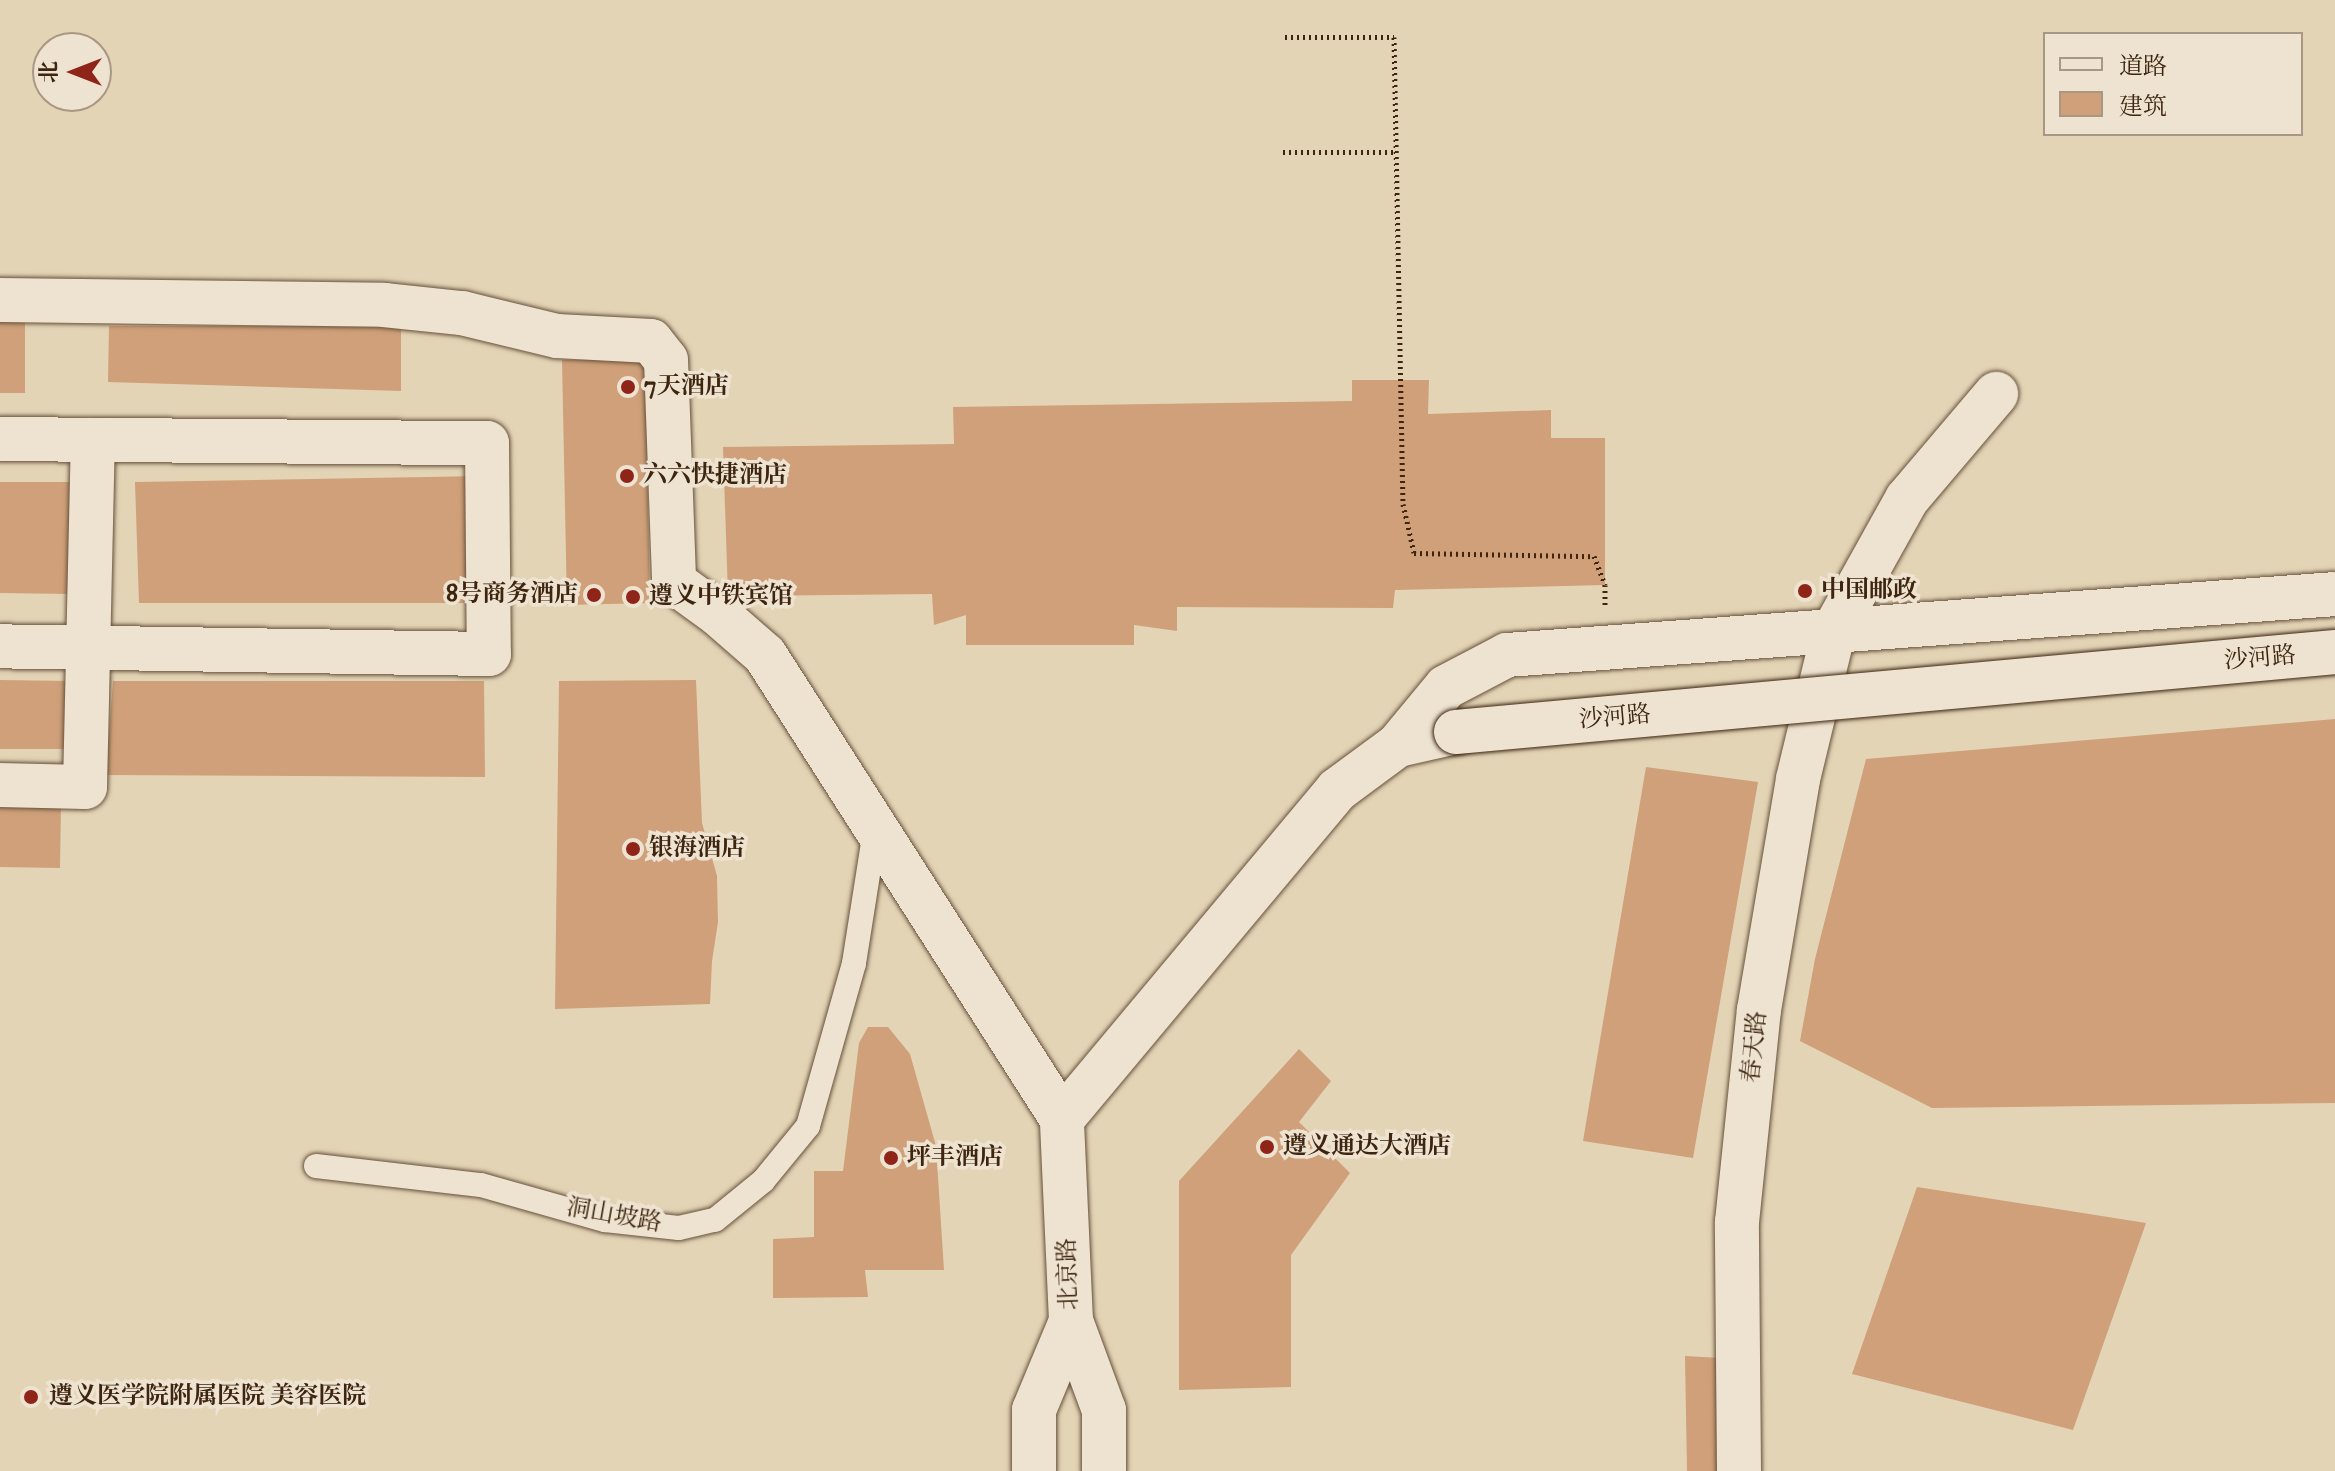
<!DOCTYPE html>
<html>
<head>
<meta charset="utf-8">
<style>
	body { margin:0 }
	#map { position:relative; width:2335px; height:1471px; overflow:hidden; background:#e3d4b6; font-family:"IM FELL DW Pica","Noto Serif SC",serif }
	div>[style] { position:absolute }
	[style*='--x'] { left:calc(var(--x)*1px); top:calc(var(--y)*1px); width:calc(var(--w)*1px); rotate:calc(var(--a)*1deg) }
	.building>* { inset:0; background:#cfa07a }
	.path>* { height:5px; margin-top:-2.5px; transform-origin:0; background:repeating-linear-gradient(90deg,#3e2510 0 2px,transparent 0 6px) }
	.roads { filter:drop-shadow(0 0 2px #67513a) drop-shadow(0 0 2px #67513a) }
	.lane>* { height:24px; margin:-12px; padding:0 12px; transform-origin:12px; border-radius:12px; background:#ede3d0 }
	.street>* { height:44px; margin:-22px; padding:0 22px; transform-origin:22px; border-radius:22px; background:#ede3d0 }
	.secondary>* { height:44px; margin:-22px; padding:0 22px; transform-origin:22px; border-radius:22px; background:#ede3d0 }
	.bridges { filter:drop-shadow(0 0 2px #3e2510) drop-shadow(0 0 2px #3e2510) }
	.secondary-bridge>* { height:44px; margin:-22px; padding:0 22px; transform-origin:22px; border-radius:22px; background:#ede3d0 }
	.dots>* { width:22px; height:22px; translate:-50% -50%; box-sizing:border-box; border:4px solid #ede3d0; border-radius:50% }
	span { translate:-50% -50%; white-space:nowrap; text-align:center; line-height:1.15; -webkit-text-stroke:7px #ede3d0; paint-order:stroke }
	.poi-label { font-size:24px; color:#3e2510; font-weight:700 }
	.left { translate:0 -50%; text-align:left }
	.right { translate:-100% -50%; text-align:right }
	.street-label { font-size:24px; color:#3e2510 }
	.legend { position:absolute; left:2043px; top:32px; width:260px; height:104px; box-sizing:border-box; background:#ede3d0; border:2px solid #a79783; margin:0; padding:10px 14px; list-style:none; font-size:24px; color:#3e2510 }
	.legend li { display:flex; align-items:center; gap:16px; height:40px }
	.legend b { width:40px; border:2px solid #a79783 }
	.north { position:absolute; left:32px; top:32px; width:80px; height:80px; box-sizing:border-box; background:#ede3d0; border:2px solid #a79783; border-radius:50%; rotate:270deg; font-size:22px; font-weight:700; line-height:32px; text-align:center; color:#3e2510 }
	.north::after { content:''; display:block; margin:auto; width:28px; height:36px; background:#8f2418; clip-path:polygon(50% 0,100% 100%,50% 72%,0 100%) }
</style>
</head>
<body>
<div id="map">
	<div class="building">
		<div style="clip-path:polygon(0 313px,25px 314px,25px 393px,0 393px)"></div>
		<div style="clip-path:polygon(109px 326px,401px 326px,401px 391px,108px 382px)"></div>
		<div style="clip-path:polygon(645px 359px,650px 603px,567px 605px,562px 360px)"></div>
		<div style="clip-path:polygon(1352px 380px,1429px 380px,1428px 414px,1551px 410px,1551px 438px,1605px 438px,1605px 585px,1395px 590px,1393px 608px,1177px 607px,1177px 631px,1134px 625px,1134px 645px,966px 645px,966px 615px,934px 625px,932px 594px,728px 596px,723px 447px,954px 444px,953px 407px,1352px 401px)"></div>
		<div style="clip-path:polygon(482px 476px,482px 603px,139px 603px,135px 482px)"></div>
		<div style="clip-path:polygon(0 482px,73px 482px,70px 594px,0 593px)"></div>
		<div style="clip-path:polygon(0 680px,70px 681px,67px 749px,0 749px)"></div>
		<div style="clip-path:polygon(696px 680px,702px 823px,717px 876px,718px 922px,712px 961px,710px 1004px,555px 1009px,559px 681px)"></div>
		<div style="clip-path:polygon(113px 681px,484px 681px,485px 777px,106px 775px)"></div>
		<div style="clip-path:polygon(2335px 719px,2335px 1103px,1932px 1108px,1800px 1041px,1815px 959px,1866px 759px)"></div>
		<div style="clip-path:polygon(1646px 767px,1758px 782px,1693px 1158px,1583px 1141px)"></div>
		<div style="clip-path:polygon(0 799px,61px 801px,60px 868px,0 867px)"></div>
		<div style="clip-path:polygon(868px 1027px,888px 1027px,910px 1054px,936px 1146px,944px 1270px,865px 1270px,868px 1297px,773px 1298px,773px 1239px,814px 1237px,814px 1171px,843px 1171px,859px 1043px)"></div>
		<div style="clip-path:polygon(1299px 1049px,1331px 1081px,1299px 1122px,1350px 1173px,1291px 1255px,1291px 1387px,1179px 1390px,1179px 1181px)"></div>
		<div style="clip-path:polygon(1917px 1187px,2146px 1223px,2073px 1430px,1852px 1374px)"></div>
		<div style="clip-path:polygon(1685px 1356px,1721px 1358px,1720px 1471px,1687px 1471px)"></div>
	</div>
	<div class="path">
		<div style="--x:1285;--y:37;--w:109;--a:0"></div>
		<div style="--x:1394;--y:37;--w:467;--a:88.9"></div>
		<div style="--x:1403;--y:504;--w:50;--a:77.3"></div>
		<div style="--x:1414;--y:553;--w:180;--a:1"></div>
		<div style="--x:1594;--y:556;--w:31;--a:69"></div>
		<div style="--x:1605;--y:585;--w:22;--a:90"></div>
		<div style="--x:1283;--y:152;--w:113;--a:0"></div>
	</div>
	<div class="roads">
		<div class="lane">
			<div style="--x:316;--y:1166;--w:166;--a:6.6"></div>
			<div style="--x:481;--y:1185;--w:129;--a:15.8"></div>
			<div style="--x:605;--y:1220;--w:74;--a:6.2"></div>
			<div style="--x:679;--y:1228;--w:37;--a:-13"></div>
			<div style="--x:715;--y:1220;--w:62;--a:-39.1"></div>
			<div style="--x:763;--y:1181;--w:71;--a:-50.7"></div>
			<div style="--x:808;--y:1126;--w:169;--a:-74.2"></div>
			<div style="--x:854;--y:963;--w:135;--a:-81"></div>
		</div>
		<div class="street">
			<div style="--x:0;--y:300;--w:384;--a:0.7"></div>
			<div style="--x:384;--y:305;--w:78;--a:5.9"></div>
			<div style="--x:462;--y:313;--w:98;--a:13.6"></div>
			<div style="--x:557;--y:336;--w:94;--a:3"></div>
			<div style="--x:651;--y:341;--w:24;--a:52"></div>
			<div style="--x:666;--y:360;--w:222;--a:87.9"></div>
			<div style="--x:674;--y:582;--w:54;--a:36"></div>
			<div style="--x:718;--y:614;--w:62;--a:41.1"></div>
			<div style="--x:765;--y:655;--w:551;--a:57.38"></div>
			<div style="--x:0;--y:439;--w:487;--a:0.5"></div>
			<div style="--x:487;--y:443;--w:211;--a:89.5"></div>
			<div style="--x:489;--y:654;--w:489;--a:-179.1"></div>
			<div style="--x:1398;--y:745;--w:75;--a:-50.4"></div>
			<div style="--x:1446;--y:687;--w:69;--a:-27.7"></div>
			<div style="--x:1507;--y:655;--w:830;--a:-4.21"></div>
			<div style="--x:0;--y:785;--w:85;--a:1.3"></div>
			<div style="--x:85;--y:787;--w:347;--a:-88.7"></div>
			<div style="--x:1739;--y:1471;--w:249;--a:-90.5"></div>
			<div style="--x:1737;--y:1222;--w:213;--a:-84.1"></div>
			<div style="--x:1759;--y:1010;--w:234;--a:-80.4"></div>
			<div style="--x:1798;--y:779;--w:153;--a:-76.4"></div>
			<div style="--x:1834;--y:630;--w:150;--a:-60.9"></div>
			<div style="--x:1907;--y:499;--w:138;--a:-49.7"></div>
		</div>
		<div class="secondary">
			<div style="--x:1071;--y:1321;--w:95;--a:69.7"></div>
			<div style="--x:1104;--y:1410;--w:61;--a:90"></div>
			<div style="--x:1034;--y:1471;--w:61;--a:-90"></div>
			<div style="--x:1034;--y:1410;--w:96;--a:-67.4"></div>
			<div style="--x:1071;--y:1321;--w:202;--a:-92.6"></div>
			<div style="--x:1062;--y:1119;--w:429;--a:-50.1"></div>
			<div style="--x:1337;--y:790;--w:76;--a:-36.4"></div>
			<div style="--x:1398;--y:745;--w:59;--a:-12.6"></div>
		</div>
	</div>
	<div class="bridges">
		<div class="secondary-bridge">
			<div style="--x:1456;--y:732;--w:883;--a:-5.2"></div>
		</div>
	</div>
	<div class="dots">
		<div style="left:628px;top:387px;background:#8f2418"></div>
		<div style="left:627px;top:476px;background:#8f2418"></div>
		<div style="left:1805px;top:591px;background:#8f2418"></div>
		<div style="left:594px;top:595px;background:#8f2418"></div>
		<div style="left:633px;top:597px;background:#8f2418"></div>
		<div style="left:633px;top:849px;background:#8f2418"></div>
		<div style="left:1267px;top:1147px;background:#8f2418"></div>
		<div style="left:891px;top:1158px;background:#8f2418"></div>
		<div style="left:31px;top:1397px;background:#8f2418"></div>
	</div>
	<div class="poi-label">
		<span class="left" style="left:644px;top:387px">7天酒店</span>
		<span class="left" style="left:643px;top:476px">六六快捷酒店</span>
		<span class="left" style="left:1821px;top:591px">中国邮政</span>
		<span class="right" style="left:578px;top:595px">8号商务酒店</span>
		<span class="left" style="left:649px;top:597px">遵义中铁宾馆</span>
		<span class="left" style="left:649px;top:849px">银海酒店</span>
		<span class="left" style="left:1283px;top:1147px">遵义通达大酒店</span>
		<span class="left" style="left:907px;top:1158px">坪丰酒店</span>
		<span class="left" style="left:49px;top:1397px">遵义医学院附属医院 美容医院</span>
	</div>
	<div class="street-label">
		<span style="left:2260px;top:659px;rotate:-5deg">沙河路</span>
		<span style="left:1615px;top:718px;rotate:-5deg">沙河路</span>
		<span style="left:1755px;top:1047px;rotate:-84deg">春天路</span>
		<span style="left:614px;top:1216px;rotate:10deg">洞山坡路</span>
		<span style="left:1069px;top:1274px;rotate:-92deg">北京路</span>
	</div>
	<ul class="legend">
	<li><b style="height:10px;background:#ede3d0"></b>道路</li>
	<li><b style="height:22px;background:#cfa07a"></b>建筑</li>
	</ul>
	<div class="north">北</div>
</div>
</body>
</html>
